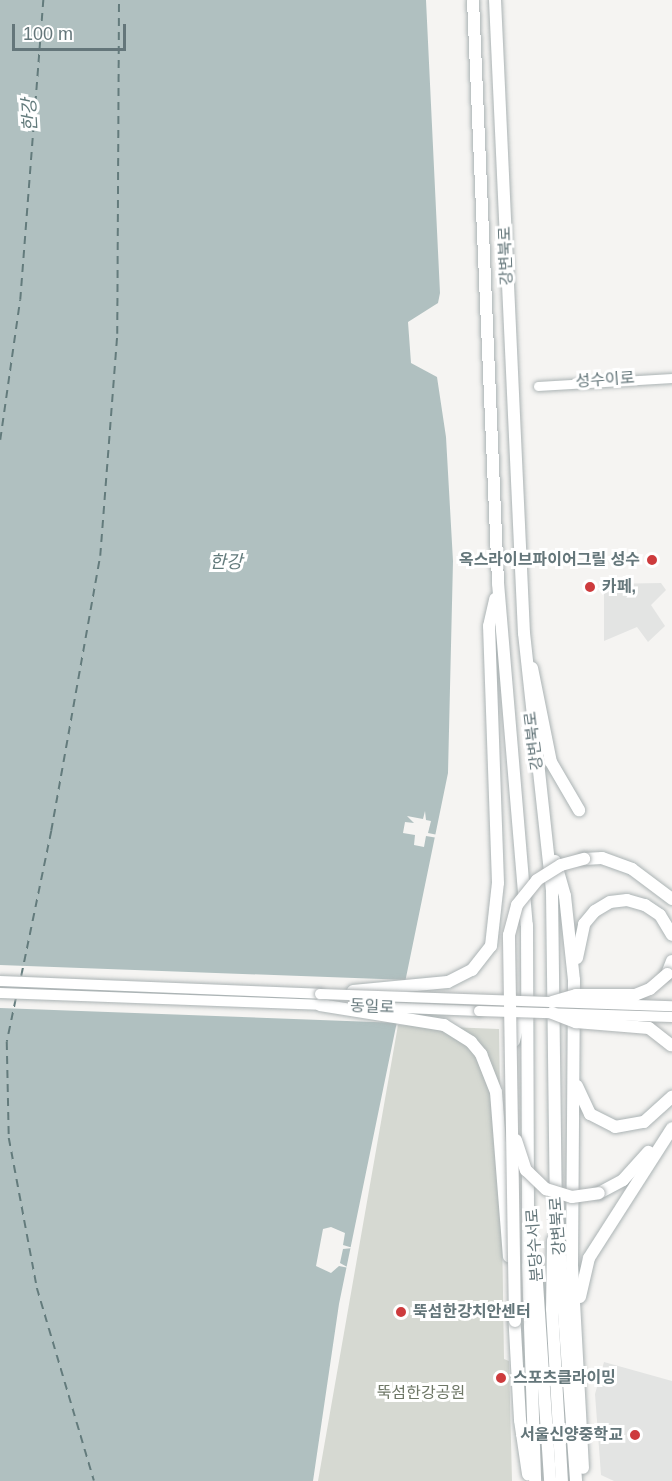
<!DOCTYPE html>
<html>
<head>
<meta charset="utf-8">
<style>
	body { margin:0 }
	#map { position:relative; width:672px; height:1481px; overflow:hidden; background:#f5f4f2; font-family:Arial,"Noto Sans KR",sans-serif }
	div>[style] { position:absolute }
	[style*='--x'] { left:calc(var(--x)*1px); top:calc(var(--y)*1px); width:calc(var(--w)*1px); rotate:calc(var(--a)*1deg) }
	.built>* { inset:0; background:#e3e4e3 }
	.green>* { inset:0; background:#d6d9d2 }
	.water>* { inset:0; background:#b0c0c0 }
	.pier>* { inset:0; background:#f5f4f2 }
	.ferry>* { height:1.5px; margin-top:-0.75px; transform-origin:0; background:repeating-linear-gradient(90deg,#637b7c 0 8px,transparent 0 14px) }
	.roads { filter:drop-shadow(0 0 2px #abb3b4) drop-shadow(0 0 2px #abb3b4) }
	.secondary>* { height:9px; margin:-4.5px; padding:0 4.5px; transform-origin:4.5px; border-radius:4.5px; background:#fff }
	.primary>* { height:10px; margin:-5px; padding:0 5px; transform-origin:5px; border-radius:5px; background:#fff }
	.highway>* { height:12px; margin:-6px; padding:0 6px; transform-origin:6px; border-radius:6px; background:#fff }
	.bridges { filter:drop-shadow(0 0 2px #adb3b4) drop-shadow(0 0 2px #adb3b4) }
	.primary-bridge>* { height:10px; margin:-5px; padding:0 5px; transform-origin:5px; border-radius:5px; background:#fff }
	.highway-bridge>* { height:12px; margin:-6px; padding:0 6px; transform-origin:6px; border-radius:6px; background:#fff }
	.dots>* { width:16px; height:16px; translate:-50% -50%; box-sizing:border-box; border:3px solid #fff; border-radius:50% }
	span { translate:-50% -50%; white-space:nowrap; text-align:center; line-height:1.15; -webkit-text-stroke:6px #fff; paint-order:stroke }
	.street-label { font-size:16px; color:#64767a }
	.poi-label { font-size:16px; color:#64767a; font-weight:700 }
	.right { translate:-100% -50%; text-align:right }
	.left { translate:0 -50%; text-align:left }
	.park-label { font-size:16px; color:#6e7766 }
	.water-label { font-size:18px; color:#637b7c; font-style:italic }
	.scale { position:absolute; left:12px; top:24px; width:114px; height:27px; box-sizing:border-box; border:3px solid #64767a; border-top:0; padding-left:8px; font-size:18px; line-height:21px; white-space:nowrap; color:#64767a; -webkit-text-stroke:4px #fff; paint-order:stroke }
</style>
</head>
<body>
<div id="map">
	<div class="built">
		<div style="clip-path:polygon(661px 583px,666px 590px,651px 605px,665px 626px,648px 642px,637px 627px,604px 641px,604px 584px)"></div>
		<div style="clip-path:polygon(604px 1362px,672px 1381px,672px 1481px,614px 1481px,601px 1475px,595px 1394px)"></div>
	</div>
	<div class="green">
		<div style="clip-path:polygon(398px 1025px,499px 1029px,504px 1359px,509px 1361px,512px 1481px,318px 1481px)"></div>
	</div>
	<div class="water">
		<div style="clip-path:polygon(0 0,426px 0,440px 293px,438px 303px,408px 322px,411px 363px,437px 377px,446px 437px,453px 561px,448px 773px,339px 1304px,313px 1481px,0 1481px)"></div>
	</div>
	<div class="pier">
		<div style="clip-path:polygon(425px 811px,426px 820px,431px 821px,428px 833px,438px 835px,438px 838px,426px 836px,424px 847px,414px 845px,415px 835px,403px 833px,405px 822px,414px 823px,407px 816px,423px 819px)"></div>
		<div style="clip-path:polygon(0 965px,408px 980px,400px 1023px,0 1008px)"></div>
		<div style="clip-path:polygon(331px 1227px,345px 1233px,343px 1245px,353px 1248px,343px 1249px,340px 1263px,349px 1268px,339px 1266px,331px 1273px,316px 1266px,323px 1229px)"></div>
	</div>
	<div class="ferry">
		<div style="--x:0;--y:440;--w:141;--a:-81.9"></div>
		<div style="--x:20;--y:300;--w:301;--a:-85.6"></div>
		<div style="--x:21;--y:976;--w:148;--a:-78.3"></div>
		<div style="--x:51;--y:831;--w:279;--a:-79.9"></div>
		<div style="--x:100;--y:556;--w:223;--a:-85.6"></div>
		<div style="--x:117;--y:334;--w:334;--a:-89.7"></div>
		<div style="--x:16;--y:999;--w:44;--a:101.8"></div>
		<div style="--x:7;--y:1042;--w:96;--a:88.8"></div>
		<div style="--x:9;--y:1138;--w:153;--a:79.4"></div>
		<div style="--x:37;--y:1288;--w:201;--a:73.5"></div>
	</div>
	<div class="roads">
		<div class="secondary">
			<div style="--x:538;--y:386;--w:134;--a:-3.4"></div>
		</div>
		<div class="primary">
			<div style="--x:0;--y:981;--w:320;--a:2.3"></div>
			<div style="--x:0;--y:993;--w:326;--a:2.1"></div>
			<div style="--x:354;--y:1006;--w:125;--a:2.3"></div>
		</div>
		<div class="highway">
			<div style="--x:473;--y:0;--w:584;--a:87.54"></div>
			<div style="--x:498;--y:583;--w:343;--a:85.2"></div>
			<div style="--x:527;--y:925;--w:341;--a:89.8"></div>
			<div style="--x:528;--y:1266;--w:215;--a:88.1"></div>
			<div style="--x:495;--y:0;--w:634;--a:87.38"></div>
			<div style="--x:524;--y:633;--w:261;--a:83.8"></div>
			<div style="--x:552;--y:892;--w:309;--a:89.3"></div>
			<div style="--x:556;--y:1201;--w:281;--a:85.9"></div>
			<div style="--x:532;--y:668;--w:96;--a:78.6"></div>
			<div style="--x:551;--y:762;--w:56;--a:59.7"></div>
			<div style="--x:584;--y:859;--w:18;--a:-3"></div>
			<div style="--x:602;--y:858;--w:32;--a:20"></div>
			<div style="--x:632;--y:869;--w:50;--a:36.9"></div>
			<div style="--x:555;--y:861;--w:36;--a:74"></div>
			<div style="--x:565;--y:896;--w:84;--a:83.9"></div>
			<div style="--x:574;--y:980;--w:285;--a:90.4"></div>
			<div style="--x:572;--y:1265;--w:203;--a:86.9"></div>
			<div style="--x:577;--y:958;--w:35;--a:-78"></div>
			<div style="--x:584;--y:924;--w:17;--a:-50"></div>
			<div style="--x:595;--y:911;--w:17;--a:-31"></div>
			<div style="--x:610;--y:902;--w:17;--a:-7"></div>
			<div style="--x:627;--y:900;--w:19;--a:16"></div>
			<div style="--x:645;--y:905;--w:18;--a:34"></div>
			<div style="--x:660;--y:915;--w:23;--a:59"></div>
			<div style="--x:667;--y:974;--w:14;--a:-69"></div>
			<div style="--x:353;--y:991;--w:95;--a:-5.4"></div>
			<div style="--x:448;--y:982;--w:27;--a:-27"></div>
			<div style="--x:472;--y:970;--w:31;--a:-52"></div>
			<div style="--x:491;--y:946;--w:63;--a:-83.7"></div>
			<div style="--x:498;--y:883;--w:257;--a:-92"></div>
			<div style="--x:489;--y:626;--w:28;--a:-77"></div>
			<div style="--x:320;--y:1005;--w:126;--a:9.2"></div>
			<div style="--x:444;--y:1025;--w:32;--a:32"></div>
			<div style="--x:471;--y:1042;--w:16;--a:50"></div>
			<div style="--x:481;--y:1054;--w:41;--a:68.5"></div>
			<div style="--x:496;--y:1092;--w:165;--a:85.5"></div>
			<div style="--x:514;--y:1041;--w:40;--a:-77"></div>
			<div style="--x:577;--y:1086;--w:31;--a:65"></div>
			<div style="--x:590;--y:1114;--w:28;--a:27"></div>
			<div style="--x:615;--y:1127;--w:29;--a:-10"></div>
			<div style="--x:644;--y:1122;--w:38;--a:-42"></div>
			<div style="--x:599;--y:1193;--w:27;--a:-28"></div>
			<div style="--x:623;--y:1180;--w:38;--a:-48"></div>
			<div style="--x:553;--y:1240;--w:69;--a:90.8"></div>
			<div style="--x:552;--y:1309;--w:172;--a:86.7"></div>
			<div style="--x:536;--y:1268;--w:213;--a:86.2"></div>
			<div style="--x:580;--y:1297;--w:40;--a:-77"></div>
			<div style="--x:589;--y:1258;--w:154;--a:-57.4"></div>
			<div style="--x:514;--y:1312;--w:108;--a:86.8"></div>
			<div style="--x:520;--y:1420;--w:55;--a:81.6"></div>
		</div>
	</div>
	<div class="bridges">
		<div class="primary-bridge">
			<div style="--x:320;--y:994;--w:352;--a:2"></div>
			<div style="--x:479;--y:1011;--w:193;--a:1.8"></div>
		</div>
		<div class="highway-bridge">
			<div style="--x:552;--y:1002;--w:25;--a:-16"></div>
			<div style="--x:576;--y:995;--w:59;--a:0"></div>
			<div style="--x:635;--y:995;--w:16;--a:-22"></div>
			<div style="--x:650;--y:989;--w:23;--a:-41"></div>
			<div style="--x:552;--y:1013;--w:26;--a:21"></div>
			<div style="--x:576;--y:1022;--w:73;--a:4.7"></div>
			<div style="--x:649;--y:1028;--w:28;--a:38"></div>
			<div style="--x:516;--y:1140;--w:32;--a:72"></div>
			<div style="--x:526;--y:1170;--w:28;--a:44"></div>
			<div style="--x:546;--y:1189;--w:27;--a:17"></div>
			<div style="--x:572;--y:1197;--w:27;--a:-8"></div>
			<div style="--x:515;--y:1321;--w:386;--a:-90.9"></div>
			<div style="--x:509;--y:935;--w:31;--a:-75"></div>
			<div style="--x:517;--y:905;--w:32;--a:-51"></div>
			<div style="--x:537;--y:880;--w:28;--a:-32"></div>
			<div style="--x:561;--y:865;--w:24;--a:-15"></div>
		</div>
	</div>
	<div class="dots">
		<div style="left:652px;top:560px;background:#cd3b3d"></div>
		<div style="left:590px;top:587px;background:#cd3b3d"></div>
		<div style="left:401px;top:1312px;background:#cd3b3d"></div>
		<div style="left:501px;top:1378px;background:#cd3b3d"></div>
		<div style="left:635px;top:1435px;background:#cd3b3d"></div>
	</div>
	<div class="street-label">
		<span style="left:506px;top:256px;rotate:-92deg">강변북로</span>
		<span style="left:605px;top:380px;rotate:-4deg">성수이로</span>
		<span style="left:534px;top:741px;rotate:-97deg">강변북로</span>
		<span style="left:372px;top:1007px;rotate:2deg">동일로</span>
		<span style="left:558px;top:1226px;rotate:-94deg">강변북로</span>
		<span style="left:535px;top:1245px;rotate:-94deg">분당수서로</span>
	</div>
	<div class="poi-label">
		<span class="right" style="left:640px;top:560px">옥스라이브파이어그릴 성수</span>
		<span class="left" style="left:602px;top:587px">카페,</span>
		<span class="left" style="left:413px;top:1312px">뚝섬한강치안센터</span>
		<span class="left" style="left:513px;top:1378px">스포츠클라이밍</span>
		<span class="right" style="left:623px;top:1435px">서울신양중학교</span>
	</div>
	<div class="park-label">
		<span style="left:421px;top:1393px">뚝섬한강공원</span>
	</div>
	<div class="water-label">
		<span style="left:30px;top:115px;rotate:-93deg">한강</span>
		<span style="left:226px;top:562px">한강</span>
	</div>
	<div class="scale">100 m</div>
</div>
</body>
</html>
